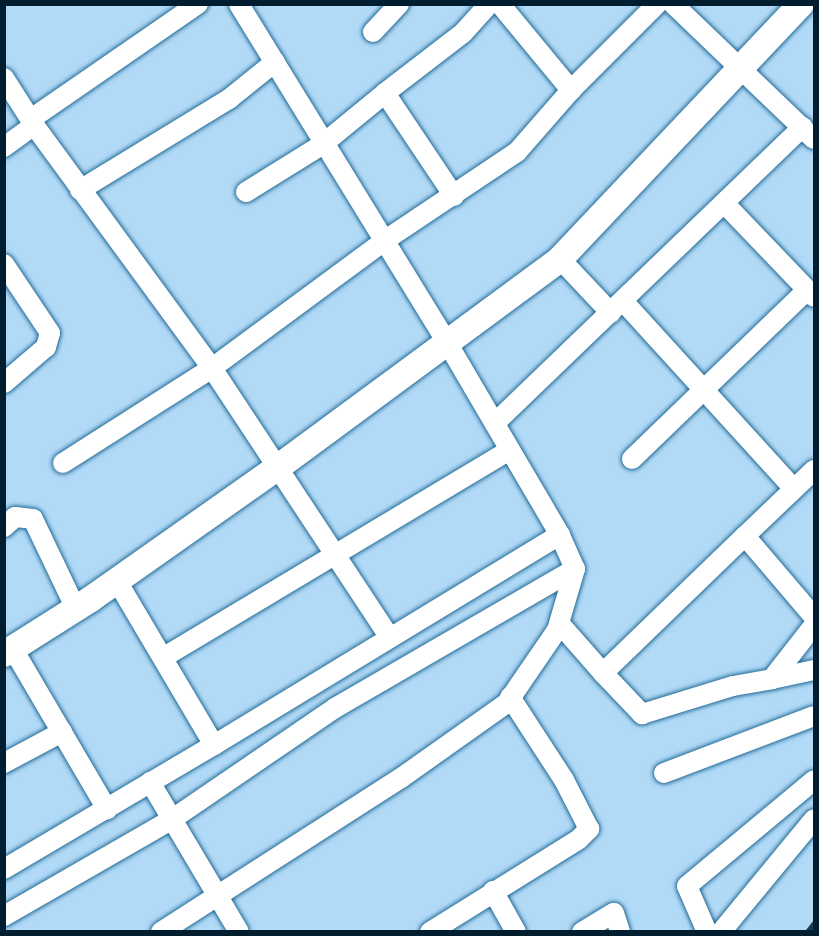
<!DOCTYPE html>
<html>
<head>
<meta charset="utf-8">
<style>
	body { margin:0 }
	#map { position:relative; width:819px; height:936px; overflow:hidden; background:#b1daf7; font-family:Signika,sans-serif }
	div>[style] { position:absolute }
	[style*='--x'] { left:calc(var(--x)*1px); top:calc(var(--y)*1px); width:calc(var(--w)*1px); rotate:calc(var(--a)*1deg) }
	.roads { filter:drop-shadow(0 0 2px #236b97) drop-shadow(0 0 2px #236b97) }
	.minor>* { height:20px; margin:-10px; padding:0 10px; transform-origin:10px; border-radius:10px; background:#fff }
	.tertiary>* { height:26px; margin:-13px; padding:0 13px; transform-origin:13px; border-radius:13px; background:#fff }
	.rail>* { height:4.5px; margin:-2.25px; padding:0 2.25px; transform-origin:2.25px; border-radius:2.25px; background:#1b3a4d }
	span { translate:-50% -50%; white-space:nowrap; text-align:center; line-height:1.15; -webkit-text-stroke:6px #b1daf7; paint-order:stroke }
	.frame { position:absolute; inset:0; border:6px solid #011e30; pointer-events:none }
</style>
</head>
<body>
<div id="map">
	<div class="roads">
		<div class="minor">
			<div style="--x:500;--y:4;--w:112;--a:50.5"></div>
			<div style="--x:673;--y:4;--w:195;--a:43.8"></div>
			<div style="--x:373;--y:32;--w:38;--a:-47"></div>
			<div style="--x:4;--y:78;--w:56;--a:57.4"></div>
			<div style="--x:34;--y:125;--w:301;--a:53.8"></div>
			<div style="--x:212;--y:368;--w:323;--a:56.6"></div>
			<div style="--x:385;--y:93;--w:98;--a:-37.6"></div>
			<div style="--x:463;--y:33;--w:39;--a:-48"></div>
			<div style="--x:31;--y:119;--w:203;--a:-34.6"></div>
			<div style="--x:4;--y:147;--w:37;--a:-36"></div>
			<div style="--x:80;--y:190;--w:175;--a:-31.4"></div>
			<div style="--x:229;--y:99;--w:59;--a:-38.8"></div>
			<div style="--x:246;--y:192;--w:91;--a:-31.9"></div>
			<div style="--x:323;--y:144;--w:80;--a:-39.4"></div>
			<div style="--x:385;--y:93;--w:124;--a:56.2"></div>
			<div style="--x:724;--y:203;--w:130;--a:46.2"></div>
			<div style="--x:560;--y:259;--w:74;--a:46.6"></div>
			<div style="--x:4;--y:264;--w:83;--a:56.3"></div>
			<div style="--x:50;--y:333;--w:15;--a:106"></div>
			<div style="--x:46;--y:347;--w:55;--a:139.4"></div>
			<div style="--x:623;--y:301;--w:254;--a:47.7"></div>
			<div style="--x:495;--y:423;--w:427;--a:-43.9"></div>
			<div style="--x:632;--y:459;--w:243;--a:-44"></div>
			<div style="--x:63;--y:463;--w:177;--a:-32.5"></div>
			<div style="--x:212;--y:368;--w:214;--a:-36.4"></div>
			<div style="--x:384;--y:241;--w:160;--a:-33.8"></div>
			<div style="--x:517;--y:152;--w:82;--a:-48.9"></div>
			<div style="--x:571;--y:90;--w:122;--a:-45"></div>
			<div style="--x:814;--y:470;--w:95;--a:136.3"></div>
			<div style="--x:745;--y:536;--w:106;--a:49.6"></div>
			<div style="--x:4;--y:527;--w:15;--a:-42"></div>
			<div style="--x:15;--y:517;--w:18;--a:6"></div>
			<div style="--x:33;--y:519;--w:100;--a:64.5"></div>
			<div style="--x:560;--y:624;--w:65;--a:48.7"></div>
			<div style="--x:603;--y:673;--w:197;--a:-44"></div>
			<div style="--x:13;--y:649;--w:186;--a:59.6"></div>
			<div style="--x:164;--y:657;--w:403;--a:-30.9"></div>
			<div style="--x:603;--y:673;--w:57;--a:46.4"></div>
			<div style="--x:642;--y:714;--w:95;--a:-17.1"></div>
			<div style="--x:733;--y:686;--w:40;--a:-10"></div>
			<div style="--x:772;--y:679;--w:68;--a:-52.1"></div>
			<div style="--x:772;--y:679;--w:43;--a:-12.1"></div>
			<div style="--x:214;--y:745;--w:405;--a:-31.3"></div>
			<div style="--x:4;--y:763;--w:66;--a:-28.1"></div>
			<div style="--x:664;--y:773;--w:160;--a:-20.8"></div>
			<div style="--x:150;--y:782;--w:174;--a:59.3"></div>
			<div style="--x:4;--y:869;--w:244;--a:-30.6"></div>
			<div style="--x:214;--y:745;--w:191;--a:-120.6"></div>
			<div style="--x:493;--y:891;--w:47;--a:60.7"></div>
			<div style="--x:4;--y:916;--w:193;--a:-29.9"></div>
			<div style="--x:171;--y:820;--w:199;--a:-34.3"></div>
			<div style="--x:335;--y:708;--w:277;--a:-30.1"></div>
			<div style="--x:161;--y:932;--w:285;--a:-32.7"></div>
			<div style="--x:401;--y:778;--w:130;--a:-35.3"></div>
			<div style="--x:507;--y:703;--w:88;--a:-55.6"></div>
			<div style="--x:557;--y:630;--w:64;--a:-73.6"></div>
			<div style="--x:575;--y:569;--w:37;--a:-114"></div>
			<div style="--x:560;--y:535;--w:221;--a:-120.4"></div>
			<div style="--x:448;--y:344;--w:399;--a:-121.6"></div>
			<div style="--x:430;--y:932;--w:174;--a:-31.9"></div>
			<div style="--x:578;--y:840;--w:16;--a:-45"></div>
			<div style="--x:589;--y:829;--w:55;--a:-117"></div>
			<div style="--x:564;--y:780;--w:99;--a:-123"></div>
			<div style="--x:582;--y:932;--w:37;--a:-31"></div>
			<div style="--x:614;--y:913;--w:20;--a:72"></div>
			<div style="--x:707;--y:932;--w:50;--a:-113.5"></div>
			<div style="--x:687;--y:886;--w:165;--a:-39.8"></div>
			<div style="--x:721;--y:932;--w:146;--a:-50.5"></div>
		</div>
		<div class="tertiary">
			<div style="--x:4;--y:654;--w:103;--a:-32.3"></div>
			<div style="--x:91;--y:599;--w:228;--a:-35.2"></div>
			<div style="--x:277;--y:468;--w:352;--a:-36.4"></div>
			<div style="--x:560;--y:259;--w:351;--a:-46.6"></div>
		</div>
	</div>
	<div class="rail">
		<div style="--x:807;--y:932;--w:11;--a:-52"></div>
	</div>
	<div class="frame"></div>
</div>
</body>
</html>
